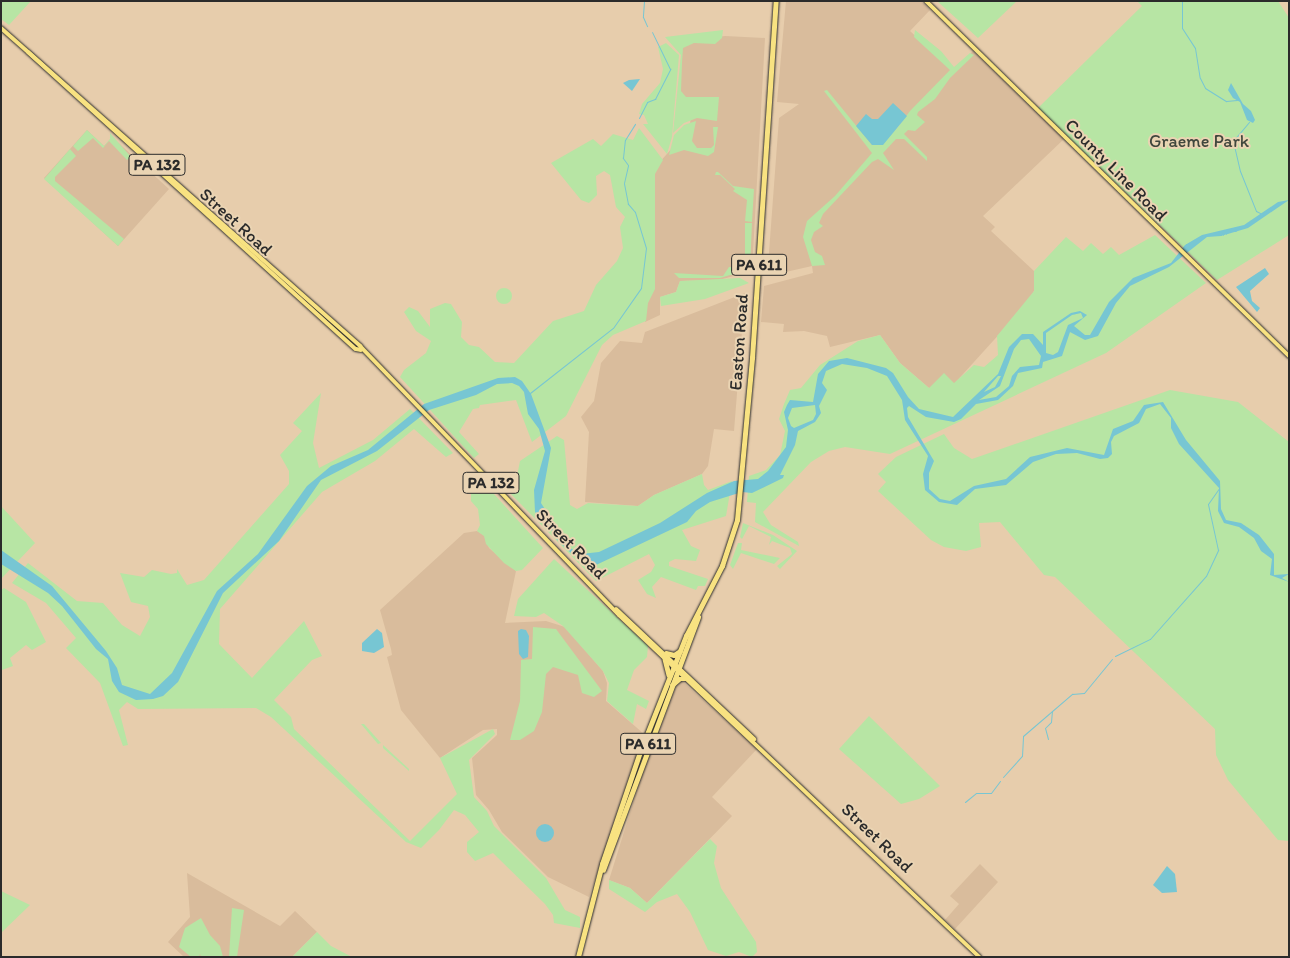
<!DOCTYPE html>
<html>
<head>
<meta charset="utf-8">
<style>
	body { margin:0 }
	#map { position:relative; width:1290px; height:958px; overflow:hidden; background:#e7cdac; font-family:Itim,sans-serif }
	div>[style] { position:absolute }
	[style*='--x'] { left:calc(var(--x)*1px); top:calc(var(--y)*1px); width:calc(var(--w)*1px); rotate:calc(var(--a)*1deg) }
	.built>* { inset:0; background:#d9bc9c }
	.green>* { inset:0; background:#b7e5a4 }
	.round { border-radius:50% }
	.water>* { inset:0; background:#77c6d3 }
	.stream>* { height:1px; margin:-0.5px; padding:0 0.5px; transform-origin:0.5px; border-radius:0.5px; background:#77c6d3 }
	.roads { filter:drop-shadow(0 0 1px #2b2b2b) drop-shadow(0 0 1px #2b2b2b) }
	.major>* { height:4px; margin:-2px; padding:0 2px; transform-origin:2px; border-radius:2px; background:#f8e281 }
	.highway>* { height:4.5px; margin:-2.25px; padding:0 2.25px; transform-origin:2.25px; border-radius:2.25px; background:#f8e281 }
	span { translate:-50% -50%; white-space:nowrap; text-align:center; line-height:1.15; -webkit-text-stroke:4px #ead4b3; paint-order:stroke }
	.shield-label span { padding:1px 4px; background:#ead4b3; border:1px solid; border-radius:4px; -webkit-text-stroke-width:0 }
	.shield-label { font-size:16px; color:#2b2b2b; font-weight:700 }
	.park-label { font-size:18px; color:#40473d }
	.street-label { font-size:18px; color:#2b2b2b }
	.frame { position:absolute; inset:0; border:2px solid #2b2b2b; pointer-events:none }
</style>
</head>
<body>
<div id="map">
	<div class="built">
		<div style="clip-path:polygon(evenodd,786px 1px,921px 1px,930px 10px,910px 31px,953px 71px,973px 51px,1064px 139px,983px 216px,995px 227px,991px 231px,1034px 271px,1034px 291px,1023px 308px,954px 384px,929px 388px,900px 363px,880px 335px,830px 347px,827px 336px,804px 331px,783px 332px,784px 324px,761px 322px,764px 286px,813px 273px,812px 266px,777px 274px,768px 266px,779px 118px,799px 104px,777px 102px,786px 1px,893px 107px,907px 120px,877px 151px,893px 107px)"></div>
		<div style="clip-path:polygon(725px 36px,765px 38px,752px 271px,719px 280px,680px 281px,676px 292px,660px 297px,660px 315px,645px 322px,648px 175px,675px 145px,689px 144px,691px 109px,678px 108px,682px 41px)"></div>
		<div style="clip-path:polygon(87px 130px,104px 146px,112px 137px,169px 189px,118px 246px,44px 178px)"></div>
		<div style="clip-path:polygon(745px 293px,734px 431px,714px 429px,708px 466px,702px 474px,654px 495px,638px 506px,585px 502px,589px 432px,581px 417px,594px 401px,601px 363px,620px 341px,642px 343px,645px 332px)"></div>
		<div style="clip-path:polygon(477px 531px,485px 536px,489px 548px,516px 571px,505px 623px,546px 621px,565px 627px,603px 671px,607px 683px,606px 701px,644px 734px,589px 897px,548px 877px,502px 832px,489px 810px,476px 795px,472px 758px,497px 735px,497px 729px,483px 730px,440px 758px,401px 710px,387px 657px,392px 655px,391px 649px,380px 610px,464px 533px)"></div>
		<div style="clip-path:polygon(678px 682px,683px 682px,757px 749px,712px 797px,732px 816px,647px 903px,630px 888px,609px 880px,644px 768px)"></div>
		<div style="clip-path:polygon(980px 864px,998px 882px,955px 929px,945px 920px,959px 904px,950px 896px)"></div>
		<div style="clip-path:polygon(187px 873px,280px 926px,295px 911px,317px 932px,292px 957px,184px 957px,168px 942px,190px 917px)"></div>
	</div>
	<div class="green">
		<div style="clip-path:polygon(1px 1px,31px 1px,9px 25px,1px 19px)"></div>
		<div style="clip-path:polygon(937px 1px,1017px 1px,978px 38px)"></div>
		<div style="clip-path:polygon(1137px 1px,1278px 1px,1289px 18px,1289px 235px,1217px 280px,1038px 108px,1142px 6px)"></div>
		<div style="clip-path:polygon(723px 30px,722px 38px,715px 44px,694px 43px,683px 48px,682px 63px,681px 91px,686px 97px,719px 97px,717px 121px,697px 118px,684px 123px,673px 133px,681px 55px,665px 37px)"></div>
		<div style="clip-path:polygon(915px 30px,941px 51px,954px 67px,970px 53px,974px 55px,950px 78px,935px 99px,918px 112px,917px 115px,925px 122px,915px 131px,908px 130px,904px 134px,927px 157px,927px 161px,904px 139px,896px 139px,883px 153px,894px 170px,878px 159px,872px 162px,823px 214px,819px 223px,823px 226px,814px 232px,811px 240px,815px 252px,822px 256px,825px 265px,812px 266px,803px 237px,807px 221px,835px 196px,872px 153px,824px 91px,827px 90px,872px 145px,879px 144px,898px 127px,910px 111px,950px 70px,914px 37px)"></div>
		<div style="clip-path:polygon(666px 43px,679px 55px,672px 137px,667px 154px,643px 124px,648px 124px,644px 115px,639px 114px,642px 104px,660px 83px,663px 69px,658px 47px)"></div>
		<div style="clip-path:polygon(696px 121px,692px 141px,697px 148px,711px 148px,714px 145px,713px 127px,718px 127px,714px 152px,708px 156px,684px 150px,669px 155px,674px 135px,684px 125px)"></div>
		<div style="clip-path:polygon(639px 128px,663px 160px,655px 174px,655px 289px,648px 303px,646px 321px,613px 335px,602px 345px,566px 416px,532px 442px,516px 400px,480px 405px,479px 408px,473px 409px,459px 432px,479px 454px,474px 458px,400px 377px,404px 370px,426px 353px,431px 341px,416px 331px,404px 312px,409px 307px,418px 311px,430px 327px,430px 309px,445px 303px,451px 304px,462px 322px,461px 337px,469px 345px,479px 347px,495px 362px,514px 363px,553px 321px,584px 311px,596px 285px,617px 261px,623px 248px,620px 227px,625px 217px,616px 207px,610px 175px,604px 171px,596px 176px,597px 195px,589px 203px,581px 200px,551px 163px,593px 139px,601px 146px,613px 134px,633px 140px)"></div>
		<div style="clip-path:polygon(87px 130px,104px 146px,110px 139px,110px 133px,131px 157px,127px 160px,109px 141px,103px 148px,93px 138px,78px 151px,73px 146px)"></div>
		<div style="clip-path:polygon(70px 149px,76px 156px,55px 177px,55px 181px,124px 239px,118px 246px,44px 179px)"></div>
		<div style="clip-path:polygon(716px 172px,718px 172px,733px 186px,754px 189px,752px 222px,745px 221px,747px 200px,733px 191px,735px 189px,720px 175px,715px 175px)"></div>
		<div style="clip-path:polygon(745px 223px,752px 223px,750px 269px,720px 278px,679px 278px,674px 273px,723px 276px,729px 267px,742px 267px,745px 263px)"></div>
		<div style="clip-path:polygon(1155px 235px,1206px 283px,1106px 353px,890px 454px,845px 447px,829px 451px,811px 462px,763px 512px,771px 525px,798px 542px,799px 546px,755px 522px,756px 503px,747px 502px,749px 476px,766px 470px,780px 455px,785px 431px,779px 419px,784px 404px,790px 390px,801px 388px,820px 365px,858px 341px,880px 335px,900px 363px,929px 388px,944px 373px,954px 383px,974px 365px,984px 367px,998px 355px,997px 336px,1034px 291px,1034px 271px,1066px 237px,1083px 251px,1091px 243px,1103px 254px,1111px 247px,1119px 255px)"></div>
		<div style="clip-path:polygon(740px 278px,749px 283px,705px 299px,661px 306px,660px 297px,676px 292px,680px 281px)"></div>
		<div class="round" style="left:496px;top:288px;width:16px;height:16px"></div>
		<div style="clip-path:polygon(1170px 390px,1238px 402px,1289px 442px,1289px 841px,1278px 840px,1228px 780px,1216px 755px,1215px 729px,1055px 577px,1044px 575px,1000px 522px,979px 523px,981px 547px,966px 551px,944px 547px,931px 540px,878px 491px,886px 482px,878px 474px,896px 457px,944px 434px,954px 448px,972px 459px)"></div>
		<div style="clip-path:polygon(321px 393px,313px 443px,319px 468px,373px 440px,410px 409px,453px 453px,446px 457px,414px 429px,375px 461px,322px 492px,220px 609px,219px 644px,252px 678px,304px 621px,322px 656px,312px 660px,274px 700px,291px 717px,294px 729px,410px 841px,457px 794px,440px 758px,493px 729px,495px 734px,469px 760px,474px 797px,487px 811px,494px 826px,546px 878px,565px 910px,580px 917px,580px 928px,554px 923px,553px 915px,545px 904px,493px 853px,475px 861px,467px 852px,467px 842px,479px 832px,465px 815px,454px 810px,439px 830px,421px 848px,406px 842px,271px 717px,256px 708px,138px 709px,127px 702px,119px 710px,128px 745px,123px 746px,100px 683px,66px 648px,76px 638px,46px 603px,12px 583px,28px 563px,77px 601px,103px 603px,122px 625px,140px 636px,150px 617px,148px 606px,131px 602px,120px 573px,144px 577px,152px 570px,171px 574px,177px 573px,177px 569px,187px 585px,204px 580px,289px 484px,289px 471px,280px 455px,302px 431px,293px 423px)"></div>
		<div style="clip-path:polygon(557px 436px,564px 440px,570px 505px,577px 509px,588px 503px,638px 506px,654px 495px,702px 474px,704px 485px,708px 490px,732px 481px,726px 516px,682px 530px,691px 546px,700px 550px,696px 561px,675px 559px,669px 562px,669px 566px,708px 579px,705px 586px,698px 586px,696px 590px,661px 577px,652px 587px,656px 598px,647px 594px,638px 580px,651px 572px,655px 565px,649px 554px,596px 581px,510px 493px,510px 480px,517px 476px,520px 461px)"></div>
		<div style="clip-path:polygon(484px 483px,543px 548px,522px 570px,516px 571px,504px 563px,486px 544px,484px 536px,477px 531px,480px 525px,478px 509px,471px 501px,471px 492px)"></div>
		<div style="clip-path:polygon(1px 506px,35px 543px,1px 579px)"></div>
		<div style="clip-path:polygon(743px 523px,773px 535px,797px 551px,780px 569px,777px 566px,792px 554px,790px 548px,772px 541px,769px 545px,771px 537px,749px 526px,742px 539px,740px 537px)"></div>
		<div style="clip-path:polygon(738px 543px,742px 543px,741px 550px,780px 558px,774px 564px,741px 553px,733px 569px,730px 565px)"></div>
		<div style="clip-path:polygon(554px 559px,648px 646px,647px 657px,634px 670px,627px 690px,649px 701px,646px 709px,637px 704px,633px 724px,607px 701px,609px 683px,603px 671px,563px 626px,544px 613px,536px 617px,514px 616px,518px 599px)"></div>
		<div style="clip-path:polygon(4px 588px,26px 602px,46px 642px,32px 650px,26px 645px,10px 658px,13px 666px,2px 670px,1px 590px)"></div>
		<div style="clip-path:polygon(533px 627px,556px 629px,602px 691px,594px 697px,582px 693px,578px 675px,553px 667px,546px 674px,542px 712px,534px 731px,520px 740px,510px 740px,520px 701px,521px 660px,532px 659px)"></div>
		<div style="clip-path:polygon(869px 716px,940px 786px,919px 799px,901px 804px,839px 749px)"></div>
		<div style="clip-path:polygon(361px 724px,364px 724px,381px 743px,378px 744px)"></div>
		<div style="clip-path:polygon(383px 745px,409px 769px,409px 771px,383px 748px)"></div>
		<div style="clip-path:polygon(710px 839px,717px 846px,714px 863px,721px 888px,756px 942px,757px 952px,752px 957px,739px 952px,726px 956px,708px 950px,690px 912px,677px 894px,657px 902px,645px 912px,609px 889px,609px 880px,630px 888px,647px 903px)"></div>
		<div style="clip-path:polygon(1px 891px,30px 905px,1px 933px)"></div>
		<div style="clip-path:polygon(232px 908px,244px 910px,237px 957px,229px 957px)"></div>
		<div style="clip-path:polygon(201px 918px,210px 935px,220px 946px,223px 957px,201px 957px,200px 954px,199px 957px,191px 957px,179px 947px,185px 928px)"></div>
		<div style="clip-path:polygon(317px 932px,331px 946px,352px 957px,292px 957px)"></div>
	</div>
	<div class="water">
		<div style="clip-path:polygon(640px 79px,632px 91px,623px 83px,629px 80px)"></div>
		<div style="clip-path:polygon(1231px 83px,1243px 104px,1251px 111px,1255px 120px,1253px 123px,1247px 120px,1240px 102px,1233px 98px,1228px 90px)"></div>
		<div style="clip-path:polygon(893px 103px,907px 116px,883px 145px,872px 145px,856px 126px,866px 114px,872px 119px,878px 119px)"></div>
		<div style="clip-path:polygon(evenodd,1289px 200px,1248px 228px,1221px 236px,1207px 237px,1169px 267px,1130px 286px,1116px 303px,1098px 336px,1085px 340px,1070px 332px,1062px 356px,1043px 362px,1042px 368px,1018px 373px,1013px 386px,998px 400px,976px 404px,961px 419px,954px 422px,926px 417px,909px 406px,907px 408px,908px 417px,934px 461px,929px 473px,929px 489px,940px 499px,950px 501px,974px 486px,1006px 479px,1030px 457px,1067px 448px,1104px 455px,1113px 429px,1133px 421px,1144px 405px,1163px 402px,1186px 440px,1220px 481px,1221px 509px,1226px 520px,1241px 523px,1259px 535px,1274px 554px,1274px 575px,1289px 574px,1282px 578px,1289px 582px,1270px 575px,1272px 559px,1261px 551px,1254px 538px,1239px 527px,1224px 523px,1218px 511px,1219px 488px,1179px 444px,1171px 428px,1171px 418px,1160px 404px,1146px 409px,1139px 423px,1114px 436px,1111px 442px,1112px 454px,1108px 458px,1100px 459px,1077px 453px,1056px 454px,1033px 462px,1006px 485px,975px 489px,957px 505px,939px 502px,925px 490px,923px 474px,928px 456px,905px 420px,902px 400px,887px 376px,867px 368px,842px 364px,826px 371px,822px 383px,827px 390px,819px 406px,821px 413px,815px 422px,798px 431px,795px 445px,780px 475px,784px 475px,783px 478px,752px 493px,742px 492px,710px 502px,696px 511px,687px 522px,596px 565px,573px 555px,554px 537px,548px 521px,544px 521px,535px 512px,534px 490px,545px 451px,539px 429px,528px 414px,524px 392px,519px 386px,512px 383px,497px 384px,476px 395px,429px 410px,377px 451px,321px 480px,279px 541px,223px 593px,178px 682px,163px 696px,153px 699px,136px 700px,119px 692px,112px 681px,108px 659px,96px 649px,62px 606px,48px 593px,1px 564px,1px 550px,52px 586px,106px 651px,117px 668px,122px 685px,150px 694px,172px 673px,217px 591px,258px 554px,307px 486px,331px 466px,368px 450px,424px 404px,498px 378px,515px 377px,522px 381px,531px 394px,551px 448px,541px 503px,570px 548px,581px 554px,599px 552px,660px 523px,707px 493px,734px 481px,758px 479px,768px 471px,786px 447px,788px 430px,784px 412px,787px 405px,790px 400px,813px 402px,818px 374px,829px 361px,847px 358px,886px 368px,893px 373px,908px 397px,919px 409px,953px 417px,998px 374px,1009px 347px,1022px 334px,1033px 334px,1043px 345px,1043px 332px,1071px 313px,1080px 311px,1087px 315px,1074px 326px,1085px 335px,1090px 335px,1109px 302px,1133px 278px,1171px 263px,1185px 245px,1202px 235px,1244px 225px,1278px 202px,1289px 200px,1081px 313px,1083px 318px,1068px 325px,1058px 352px,1053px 355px,1046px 353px,1046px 333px,1072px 315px,1081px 313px,1289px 200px,1029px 339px,1041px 356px,1039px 365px,1020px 367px,1012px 376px,1009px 386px,996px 397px,979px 400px,1000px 386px,1014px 349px,1021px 340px,1029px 339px,1289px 200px,998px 376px,1001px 376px,995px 387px,984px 392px,998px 376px,1289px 200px,815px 405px,816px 414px,813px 420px,794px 428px,791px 426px,788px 418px,792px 408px,815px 405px)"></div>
		<div style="clip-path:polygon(1265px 268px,1269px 274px,1250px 291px,1252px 301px,1260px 308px,1257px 312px,1236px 287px)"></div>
		<div style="clip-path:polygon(377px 629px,382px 633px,384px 647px,374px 653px,362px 651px,362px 643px)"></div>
		<div style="clip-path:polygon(521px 629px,526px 630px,529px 636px,528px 657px,523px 659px,519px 654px,518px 631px)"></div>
		<div class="round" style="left:536px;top:824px;width:18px;height:18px"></div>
		<div style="clip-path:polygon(1167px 866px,1175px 874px,1177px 892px,1162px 893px,1153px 885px)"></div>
	</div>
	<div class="stream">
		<div style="--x:644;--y:1;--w:16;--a:94"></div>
		<div style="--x:643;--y:17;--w:10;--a:66"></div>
		<div style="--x:1182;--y:1;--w:27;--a:90"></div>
		<div style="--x:1182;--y:28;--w:24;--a:57"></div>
		<div style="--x:1195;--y:48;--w:30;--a:81"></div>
		<div style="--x:1200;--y:78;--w:11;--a:63"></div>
		<div style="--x:1205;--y:88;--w:25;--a:32"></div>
		<div style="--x:1226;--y:101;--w:11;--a:-5"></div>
		<div style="--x:639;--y:118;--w:18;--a:-63"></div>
		<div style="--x:647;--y:102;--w:9;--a:-21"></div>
		<div style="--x:655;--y:99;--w:34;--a:-63"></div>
		<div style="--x:670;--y:69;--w:41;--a:-115.9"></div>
		<div style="--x:1249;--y:122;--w:25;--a:130"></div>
		<div style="--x:1233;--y:141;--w:31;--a:77"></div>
		<div style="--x:1240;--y:171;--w:43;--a:68.2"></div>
		<div style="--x:1256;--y:211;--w:7;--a:27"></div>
		<div style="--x:530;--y:393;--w:105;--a:-38.1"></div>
		<div style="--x:613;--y:328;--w:49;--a:-55"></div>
		<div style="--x:641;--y:288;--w:40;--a:-82.9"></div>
		<div style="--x:646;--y:248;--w:38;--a:-107"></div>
		<div style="--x:635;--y:212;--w:11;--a:-131"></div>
		<div style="--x:628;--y:204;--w:21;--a:-101"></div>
		<div style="--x:624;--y:183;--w:18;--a:-77"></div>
		<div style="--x:628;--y:165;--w:9;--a:-126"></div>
		<div style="--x:623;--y:158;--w:18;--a:-84"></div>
		<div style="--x:625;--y:140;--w:19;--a:-58"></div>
		<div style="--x:1115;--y:656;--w:39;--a:-26"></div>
		<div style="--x:1150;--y:639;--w:84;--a:-48.4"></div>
		<div style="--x:1206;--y:576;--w:29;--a:-65"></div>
		<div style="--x:1218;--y:550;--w:47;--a:-102.3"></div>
		<div style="--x:1208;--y:504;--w:19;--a:-55"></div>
		<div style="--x:1048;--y:739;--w:11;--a:-105"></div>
		<div style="--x:1045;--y:728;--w:8;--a:-45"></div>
		<div style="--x:1051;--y:722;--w:11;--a:-85"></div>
		<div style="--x:1003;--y:777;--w:28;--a:-48"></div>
		<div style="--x:1022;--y:756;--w:20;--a:-87"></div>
		<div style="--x:1023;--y:736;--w:65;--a:-40.6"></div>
		<div style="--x:1072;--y:694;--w:12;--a:-5"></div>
		<div style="--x:1084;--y:693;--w:44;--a:-50.5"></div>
		<div style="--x:965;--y:802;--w:14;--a:-39"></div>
		<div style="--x:976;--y:793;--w:15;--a:0"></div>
		<div style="--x:991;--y:793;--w:15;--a:-53"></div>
	</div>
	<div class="roads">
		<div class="major">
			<div style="--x:926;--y:1;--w:508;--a:44.36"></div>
			<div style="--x:1;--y:28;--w:480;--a:41.5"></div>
			<div style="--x:360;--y:346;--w:373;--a:46.1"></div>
			<div style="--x:619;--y:615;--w:497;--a:43.5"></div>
			<div style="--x:28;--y:52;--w:442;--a:42.2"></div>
			<div style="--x:356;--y:349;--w:5;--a:11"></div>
			<div style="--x:616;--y:609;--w:190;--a:43.3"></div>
		</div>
		<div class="highway">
			<div style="--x:666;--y:653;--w:8;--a:14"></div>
			<div style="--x:674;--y:655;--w:7;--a:-34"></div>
			<div style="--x:665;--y:659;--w:16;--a:76"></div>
			<div style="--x:672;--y:685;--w:9;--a:-41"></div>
			<div style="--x:679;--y:679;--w:7;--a:0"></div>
			<div style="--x:603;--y:870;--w:270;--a:-69.4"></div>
			<div style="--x:578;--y:957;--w:96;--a:-75.5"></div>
			<div style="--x:602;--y:864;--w:118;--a:-71.3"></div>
			<div style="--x:640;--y:752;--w:125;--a:-68.4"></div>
			<div style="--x:686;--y:636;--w:79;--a:-62.8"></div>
			<div style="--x:722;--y:566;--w:48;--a:-71.9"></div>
			<div style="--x:737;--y:520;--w:163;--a:-84.7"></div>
			<div style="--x:752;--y:358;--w:358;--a:-86.2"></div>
		</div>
	</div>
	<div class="shield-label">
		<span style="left:157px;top:165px">PA 132</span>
		<span style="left:759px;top:265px">PA 611</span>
		<span style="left:491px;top:483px">PA 132</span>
		<span style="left:648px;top:744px">PA 611</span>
	</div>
	<div class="park-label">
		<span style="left:1199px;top:141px">Graeme Park</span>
	</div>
	<div class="street-label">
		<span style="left:1116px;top:170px;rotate:45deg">County Line Road</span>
		<span style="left:236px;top:222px;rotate:42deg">Street Road</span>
		<span style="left:739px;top:342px;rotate:-86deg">Easton Road</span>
		<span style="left:571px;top:544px;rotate:45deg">Street Road</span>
		<span style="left:877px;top:838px;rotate:44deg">Street Road</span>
	</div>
	<div class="frame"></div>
</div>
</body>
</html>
